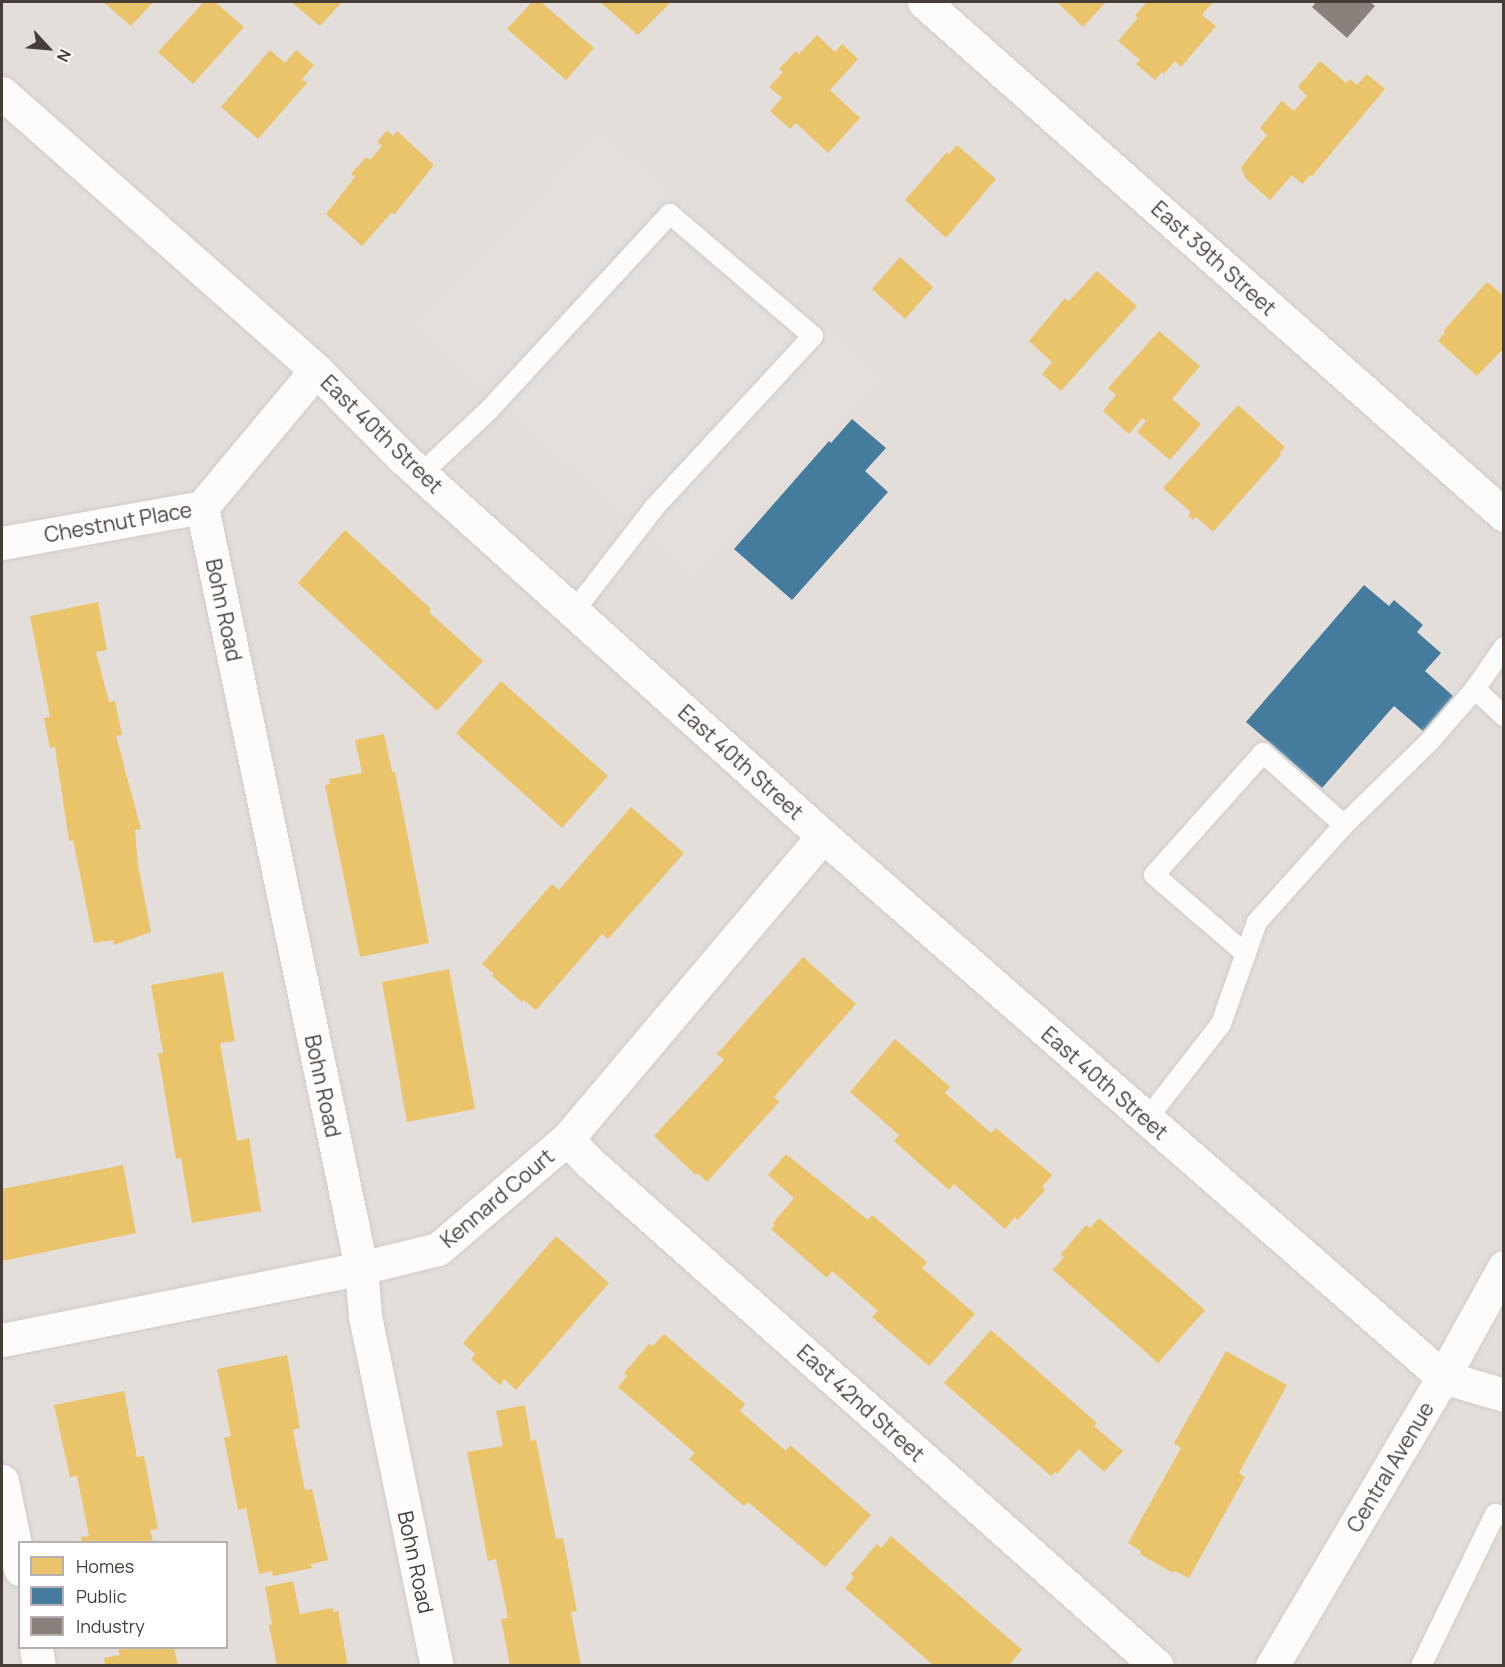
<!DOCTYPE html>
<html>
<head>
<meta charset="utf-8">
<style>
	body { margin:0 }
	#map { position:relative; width:1505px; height:1667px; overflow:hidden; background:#f1eeec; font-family:Manrope,sans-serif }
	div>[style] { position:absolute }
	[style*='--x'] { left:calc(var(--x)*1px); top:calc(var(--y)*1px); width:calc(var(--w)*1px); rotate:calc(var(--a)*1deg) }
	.residential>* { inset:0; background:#e4dedb }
	.parking>* { inset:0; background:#e2dfdd }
	.homes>* { inset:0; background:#e9c46a }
	.public>* { inset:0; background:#457b9d }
	.industry>* { inset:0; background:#8a817c }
	.roads { filter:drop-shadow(0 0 2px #cfccca) drop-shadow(0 0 2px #cfccca) }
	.service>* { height:20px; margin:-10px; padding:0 10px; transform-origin:10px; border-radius:10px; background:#fdfcfc }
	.minor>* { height:33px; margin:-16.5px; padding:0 16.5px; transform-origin:16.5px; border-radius:16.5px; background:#fdfcfc }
	.tertiary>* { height:33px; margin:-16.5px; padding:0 16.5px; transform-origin:16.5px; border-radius:16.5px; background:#fdfcfc }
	span { translate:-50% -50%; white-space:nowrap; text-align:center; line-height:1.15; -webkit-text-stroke:6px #fff; paint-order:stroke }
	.street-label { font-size:21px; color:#463d39 }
	.frame { position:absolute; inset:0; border:3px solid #463d39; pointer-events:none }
	.legend { position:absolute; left:18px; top:1541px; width:210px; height:108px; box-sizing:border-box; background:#fff; border:2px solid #b5b1b0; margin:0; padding:8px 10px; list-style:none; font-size:18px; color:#463d39 }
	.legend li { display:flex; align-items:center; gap:12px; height:30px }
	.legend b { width:30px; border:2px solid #b5b1b0 }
	.north { position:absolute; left:18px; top:18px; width:60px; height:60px; -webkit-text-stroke:4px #fff; paint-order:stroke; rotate:116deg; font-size:16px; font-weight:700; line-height:24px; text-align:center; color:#463d39 }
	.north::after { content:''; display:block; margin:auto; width:21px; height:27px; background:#463d39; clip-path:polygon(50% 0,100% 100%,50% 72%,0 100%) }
</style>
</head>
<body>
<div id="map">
	<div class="residential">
		<div style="clip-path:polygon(evenodd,2px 2px,1503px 2px,1503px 1665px,2px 1666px,2px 2px,20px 1542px,226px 1542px,226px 1648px,20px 1648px,20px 1542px)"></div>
	</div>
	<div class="parking">
		<div style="clip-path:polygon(601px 133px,881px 377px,694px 578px,416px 326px)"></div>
	</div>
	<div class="homes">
		<div style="clip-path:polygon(103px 2px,153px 2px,131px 26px)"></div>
		<div style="clip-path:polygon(204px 2px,215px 2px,244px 27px,193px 84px,158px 52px)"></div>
		<div style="clip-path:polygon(291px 2px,342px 2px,320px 26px)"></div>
		<div style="clip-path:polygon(532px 2px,541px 2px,594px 48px,566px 80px,507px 29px)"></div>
		<div style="clip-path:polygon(600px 2px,671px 2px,638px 35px)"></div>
		<div style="clip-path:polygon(1057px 2px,1106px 2px,1083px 27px)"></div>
		<div style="clip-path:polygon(1147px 2px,1213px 2px,1202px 15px,1216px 26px,1181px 67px,1175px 61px,1164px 74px,1162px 72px,1155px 80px,1136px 64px,1140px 60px,1118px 41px,1138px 18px,1135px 15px)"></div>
		<div style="clip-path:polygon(817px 35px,835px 52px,842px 44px,858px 59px,830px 90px,860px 118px,828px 153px,796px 123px,790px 129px,770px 111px,782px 98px,769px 87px,783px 72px,779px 69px,796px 51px,799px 54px)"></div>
		<div style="clip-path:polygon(270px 50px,285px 63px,296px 50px,314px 65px,302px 79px,307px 83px,258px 139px,221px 107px)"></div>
		<div style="clip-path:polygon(1320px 61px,1346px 83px,1350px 79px,1357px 85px,1367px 74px,1385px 89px,1312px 176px,1310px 175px,1302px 184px,1292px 175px,1270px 200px,1246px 179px,1241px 167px,1267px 135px,1260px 128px,1282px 101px,1294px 111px,1307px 96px,1298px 87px)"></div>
		<div style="clip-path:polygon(387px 130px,393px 136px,397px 131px,434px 165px,394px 215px,392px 212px,362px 246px,326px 214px,355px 177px,351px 174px,366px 157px,370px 160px,382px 146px,377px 142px)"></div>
		<div style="clip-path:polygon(957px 145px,996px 179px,946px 238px,905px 200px,947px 152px,949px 154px)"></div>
		<div style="clip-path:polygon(900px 257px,933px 287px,905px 319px,872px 289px)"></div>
		<div style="clip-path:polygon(1097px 271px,1137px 306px,1061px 391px,1042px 374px,1052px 362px,1029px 341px,1065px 298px,1069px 301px)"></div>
		<div style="clip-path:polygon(1487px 282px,1504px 296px,1504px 348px,1477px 376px,1438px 341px,1445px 332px,1444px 330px)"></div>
		<div style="clip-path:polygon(1159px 331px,1200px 366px,1172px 399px,1201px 424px,1170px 460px,1137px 432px,1146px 421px,1142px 418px,1129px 434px,1103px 411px,1116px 395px,1108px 388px)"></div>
		<div style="clip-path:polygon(1238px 405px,1285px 447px,1280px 453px,1281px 455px,1213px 532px,1196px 517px,1193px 520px,1188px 515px,1191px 512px,1163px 488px)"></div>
		<div style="clip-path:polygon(345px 530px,431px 609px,429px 612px,483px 661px,437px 711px,298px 583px)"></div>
		<div style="clip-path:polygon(98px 602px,107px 650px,96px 652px,109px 702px,115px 701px,122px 735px,116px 736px,141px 829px,135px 830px,138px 865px,151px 932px,114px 945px,113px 940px,94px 943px,73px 840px,69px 841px,55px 747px,50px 748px,44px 718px,50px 717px,30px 616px)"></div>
		<div style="clip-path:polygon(501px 681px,608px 776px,562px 828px,456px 733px)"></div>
		<div style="clip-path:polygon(384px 734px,392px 772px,395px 772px,429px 943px,360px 957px,325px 785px,330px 784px,329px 779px,362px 773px,355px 740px)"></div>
		<div style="clip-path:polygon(631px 807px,684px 853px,608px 939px,602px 934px,536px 1010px,524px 1000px,522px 1002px,492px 976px,494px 974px,482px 964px,552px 884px,559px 890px)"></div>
		<div style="clip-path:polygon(803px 957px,856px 1004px,774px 1097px,779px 1102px,707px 1182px,698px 1173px,696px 1175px,654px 1136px,724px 1060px,717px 1054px)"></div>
		<div style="clip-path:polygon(449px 969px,475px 1109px,407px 1122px,382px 982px)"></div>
		<div style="clip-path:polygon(223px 972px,235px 1041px,220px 1043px,237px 1141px,249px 1138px,261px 1211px,192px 1223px,181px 1158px,176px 1159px,158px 1053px,163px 1053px,151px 985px)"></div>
		<div style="clip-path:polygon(895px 1039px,950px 1087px,945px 1093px,991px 1133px,996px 1128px,1052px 1175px,1042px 1187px,1045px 1190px,1018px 1220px,1015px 1217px,1005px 1229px,954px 1184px,949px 1190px,894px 1141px,899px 1135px,850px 1092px)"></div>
		<div style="clip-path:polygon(786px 1154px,868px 1220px,872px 1215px,927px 1262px,922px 1268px,975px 1314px,929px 1366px,872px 1317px,878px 1311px,832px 1271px,827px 1278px,771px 1229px,775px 1225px,773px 1223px,794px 1198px,768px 1175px)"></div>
		<div style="clip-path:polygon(123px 1165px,136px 1233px,2px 1261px,2px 1189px)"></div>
		<div style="clip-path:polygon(1099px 1218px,1205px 1310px,1158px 1363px,1053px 1270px,1064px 1257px,1061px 1254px,1086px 1225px,1090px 1228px)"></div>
		<div style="clip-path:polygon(556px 1236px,609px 1283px,516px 1390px,504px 1379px,500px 1385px,471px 1359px,475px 1354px,463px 1343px)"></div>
		<div style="clip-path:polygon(991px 1330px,1097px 1423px,1094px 1426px,1123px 1451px,1104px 1472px,1079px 1449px,1057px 1474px,1055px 1472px,1051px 1476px,944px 1383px)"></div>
		<div style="clip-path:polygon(664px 1334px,745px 1404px,740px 1411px,786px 1451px,790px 1445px,871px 1515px,825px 1567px,748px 1502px,744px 1506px,689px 1459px,695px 1453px,618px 1387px,627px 1376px,624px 1373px,649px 1344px,653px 1346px)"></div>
		<div style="clip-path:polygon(1226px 1351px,1287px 1385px,1239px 1473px,1245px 1477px,1189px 1578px,1175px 1571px,1173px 1573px,1140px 1554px,1141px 1551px,1128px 1543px,1181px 1448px,1174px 1443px)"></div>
		<div style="clip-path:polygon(287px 1355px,300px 1428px,293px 1430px,305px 1490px,312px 1489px,328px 1560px,311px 1564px,312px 1568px,273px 1576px,272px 1571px,259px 1574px,246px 1508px,238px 1510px,224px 1438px,231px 1436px,217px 1369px)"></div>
		<div style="clip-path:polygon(124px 1391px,137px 1457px,144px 1456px,158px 1529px,150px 1530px,153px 1542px,82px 1542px,81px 1537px,89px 1536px,77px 1476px,70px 1477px,54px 1405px)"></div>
		<div style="clip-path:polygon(525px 1405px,531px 1441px,536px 1440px,556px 1539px,563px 1538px,577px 1611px,571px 1612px,581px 1666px,510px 1666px,501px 1619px,508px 1618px,496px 1559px,488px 1561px,467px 1452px,503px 1446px,496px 1411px)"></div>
		<div style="clip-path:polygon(891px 1536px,1022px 1650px,1008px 1666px,934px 1666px,845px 1588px,854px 1577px,851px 1574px,877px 1544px,881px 1548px)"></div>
		<div style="clip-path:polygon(293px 1581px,300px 1614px,333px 1608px,333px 1612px,338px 1611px,348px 1666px,277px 1666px,269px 1625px,272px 1624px,265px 1587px)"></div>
		<div style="clip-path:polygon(132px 1648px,174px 1648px,178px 1666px,105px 1666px,104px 1658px,120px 1655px,118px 1650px)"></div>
	</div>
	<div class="public">
		<div style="clip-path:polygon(852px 419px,886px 448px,865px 471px,888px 492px,792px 600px,734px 549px,829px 441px,831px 443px)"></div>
		<div style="clip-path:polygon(1364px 585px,1389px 606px,1394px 600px,1423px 625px,1417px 632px,1441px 653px,1425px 671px,1453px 696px,1423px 731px,1394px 706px,1322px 788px,1246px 722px)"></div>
	</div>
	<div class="industry">
		<div style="clip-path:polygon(1316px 2px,1370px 2px,1375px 6px,1347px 38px,1312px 7px)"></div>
	</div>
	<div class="roads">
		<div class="service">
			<div style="--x:421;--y:474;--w:93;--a:-43.3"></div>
			<div style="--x:489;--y:410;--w:267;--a:-47.3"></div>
			<div style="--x:670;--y:214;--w:188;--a:40.5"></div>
			<div style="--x:813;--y:336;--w:234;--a:132.8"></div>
			<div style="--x:654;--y:508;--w:130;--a:127.8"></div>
			<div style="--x:1475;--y:689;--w:40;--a:43"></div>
			<div style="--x:1246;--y:954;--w:121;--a:-139.3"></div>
			<div style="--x:1154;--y:875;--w:164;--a:-48.2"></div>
			<div style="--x:1263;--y:753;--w:108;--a:41.6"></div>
			<div style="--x:1147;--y:1119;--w:120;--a:-52.1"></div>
			<div style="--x:1221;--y:1024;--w:108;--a:-70.6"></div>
			<div style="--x:1257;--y:922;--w:130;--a:-48.1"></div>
			<div style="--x:1344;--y:825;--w:120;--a:-44.3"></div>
			<div style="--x:1430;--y:741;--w:69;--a:-49.1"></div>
			<div style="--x:1475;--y:689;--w:51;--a:-55.4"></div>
			<div style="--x:1421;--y:1666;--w:169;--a:-64"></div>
			<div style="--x:1495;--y:1514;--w:9;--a:13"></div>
		</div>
		<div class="minor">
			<div style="--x:924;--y:2;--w:774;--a:41.49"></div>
			<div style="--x:202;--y:507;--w:733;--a:78.18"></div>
			<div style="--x:352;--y:1224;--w:45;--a:78.4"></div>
			<div style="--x:361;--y:1268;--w:48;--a:85.2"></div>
			<div style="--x:365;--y:1316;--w:357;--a:78.4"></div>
			<div style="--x:2;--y:543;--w:203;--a:-10.2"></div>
			<div style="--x:202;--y:507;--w:178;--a:-50.2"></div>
			<div style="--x:567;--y:1139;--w:32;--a:46"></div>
			<div style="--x:589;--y:1162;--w:759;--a:41.58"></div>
			<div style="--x:2;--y:1340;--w:366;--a:-11.3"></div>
			<div style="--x:361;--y:1268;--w:79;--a:-13.9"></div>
			<div style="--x:438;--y:1249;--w:170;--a:-40.5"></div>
			<div style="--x:567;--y:1139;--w:397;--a:-49.8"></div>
			<div style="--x:2;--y:1481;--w:90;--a:78.4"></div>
			<div style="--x:36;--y:1648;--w:18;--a:81"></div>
		</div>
		<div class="tertiary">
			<div style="--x:2;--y:93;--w:419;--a:41.4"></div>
			<div style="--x:316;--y:370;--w:124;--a:45.3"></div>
			<div style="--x:403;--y:458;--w:565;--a:41.99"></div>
			<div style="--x:823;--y:836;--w:823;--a:41.11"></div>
			<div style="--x:1443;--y:1377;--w:64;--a:16.4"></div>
			<div style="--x:1272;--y:1666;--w:336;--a:-59.4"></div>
			<div style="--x:1443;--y:1377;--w:126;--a:-61"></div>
		</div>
	</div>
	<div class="street-label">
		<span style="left:1214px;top:258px;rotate:42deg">East 39th Street</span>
		<span style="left:382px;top:434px;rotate:44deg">East 40th Street</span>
		<span style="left:118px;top:522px;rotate:-10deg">Chestnut Place</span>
		<span style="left:224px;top:610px;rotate:78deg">Bohn Road</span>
		<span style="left:741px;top:762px;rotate:42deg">East 40th Street</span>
		<span style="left:1105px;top:1083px;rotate:41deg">East 40th Street</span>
		<span style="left:323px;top:1086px;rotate:78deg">Bohn Road</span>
		<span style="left:497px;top:1198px;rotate:-40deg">Kennard Court</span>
		<span style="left:861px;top:1403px;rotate:42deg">East 42nd Street</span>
		<span style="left:1390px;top:1467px;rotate:-59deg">Central Avenue</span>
		<span style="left:416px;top:1562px;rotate:78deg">Bohn Road</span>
	</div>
	<div class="frame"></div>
	<ul class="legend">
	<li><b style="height:16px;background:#e9c46a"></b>Homes</li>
	<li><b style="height:16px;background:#457b9d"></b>Public</li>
	<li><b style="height:16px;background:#8a817c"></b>Industry</li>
	</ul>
	<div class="north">N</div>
</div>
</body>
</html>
